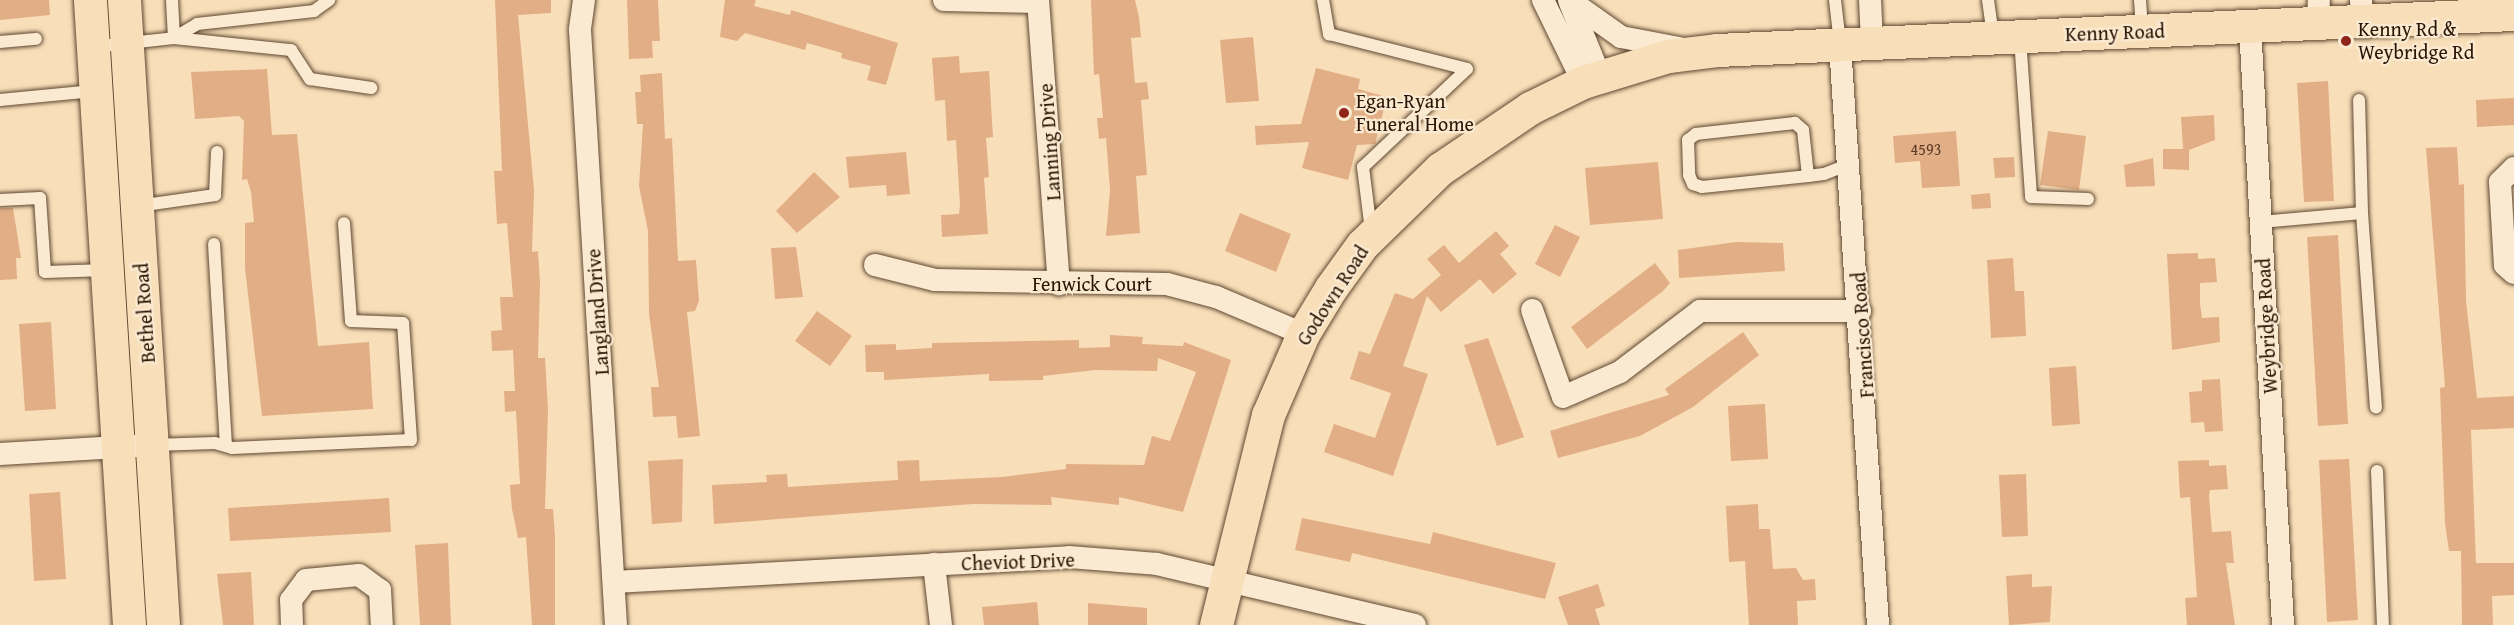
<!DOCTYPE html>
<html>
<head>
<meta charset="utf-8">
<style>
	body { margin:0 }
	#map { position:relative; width:2514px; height:625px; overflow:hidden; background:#f9dfb9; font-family:"Gentium Book Plus",serif }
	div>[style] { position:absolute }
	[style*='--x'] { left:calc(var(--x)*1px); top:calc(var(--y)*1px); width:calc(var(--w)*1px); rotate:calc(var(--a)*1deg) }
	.building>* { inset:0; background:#e2ae85 }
	.roads { filter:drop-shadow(0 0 2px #5f4731) drop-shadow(0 0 2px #5f4731) }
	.service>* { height:12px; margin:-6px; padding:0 6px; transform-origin:6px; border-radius:6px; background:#fbead2 }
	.minor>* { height:22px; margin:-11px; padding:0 11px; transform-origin:11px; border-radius:11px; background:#fbead2 }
	.primary>* { height:33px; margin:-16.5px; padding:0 16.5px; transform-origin:16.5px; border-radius:16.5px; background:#f9dfb9 }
	.dots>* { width:16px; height:16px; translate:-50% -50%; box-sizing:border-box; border:3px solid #fbead2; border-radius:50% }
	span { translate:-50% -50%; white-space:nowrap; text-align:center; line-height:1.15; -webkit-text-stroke:4.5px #fbead2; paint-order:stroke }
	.number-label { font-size:16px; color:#5a3a24 }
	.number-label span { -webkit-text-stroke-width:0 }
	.poi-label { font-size:20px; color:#2c1404 }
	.left { translate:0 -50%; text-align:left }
	.street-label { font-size:20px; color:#2c1404 }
</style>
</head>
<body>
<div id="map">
	<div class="building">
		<div style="clip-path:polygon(0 0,49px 0,50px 15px,0 20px)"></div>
		<div style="clip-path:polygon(495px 0,551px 0,551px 13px,518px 15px,534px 190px,532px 252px,538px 251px,540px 283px,538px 358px,545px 358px,548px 410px,545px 509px,553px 509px,555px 536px,555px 625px,532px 625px,526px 537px,518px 538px,512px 509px,510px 485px,520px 484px,516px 411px,505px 412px,504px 391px,515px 391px,513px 350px,492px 351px,491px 331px,502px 330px,500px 297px,513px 297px,507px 223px,497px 224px,494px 171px,502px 171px)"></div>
		<div style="clip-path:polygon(627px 0,658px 0,660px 41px,652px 41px,653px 58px,629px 59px)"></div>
		<div style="clip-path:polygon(725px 0,756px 0,754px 6px,790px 15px,791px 10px,898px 43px,886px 85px,867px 80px,871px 66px,841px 58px,842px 53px,807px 43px,805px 50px,745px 33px,737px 41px,720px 37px)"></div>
		<div style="clip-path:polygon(1091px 0,1135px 0,1139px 17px,1141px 37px,1131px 38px,1135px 83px,1147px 82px,1149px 99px,1141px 100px,1147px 175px,1136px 176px,1140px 233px,1106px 236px,1110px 190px,1106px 138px,1099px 139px,1097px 118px,1103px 118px,1099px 74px,1094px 75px)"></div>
		<div style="clip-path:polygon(1253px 37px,1259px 101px,1226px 103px,1220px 40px)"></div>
		<div style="clip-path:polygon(959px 56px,960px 73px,989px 71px,993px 137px,986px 138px,989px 177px,984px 178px,988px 234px,942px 237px,941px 215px,959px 214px,960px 205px,956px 140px,947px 141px,945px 100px,935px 101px,932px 58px)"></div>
		<div style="clip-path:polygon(1316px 68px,1360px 79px,1358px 89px,1387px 97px,1375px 144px,1357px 145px,1348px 180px,1302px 168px,1309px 142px,1256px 145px,1255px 126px,1301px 124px)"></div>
		<div style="clip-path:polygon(267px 69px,272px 135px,297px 134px,318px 346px,369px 342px,373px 409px,262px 416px,245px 268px,245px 223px,254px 222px,251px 192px,247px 179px,242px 180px,244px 121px,239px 116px,195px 119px,191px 72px)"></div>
		<div style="clip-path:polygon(662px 73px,665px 139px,672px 138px,678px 261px,696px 260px,699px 301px,695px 311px,687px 312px,700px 436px,678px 438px,676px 416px,653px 417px,651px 387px,659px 387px,649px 314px,648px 231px,639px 186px,643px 124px,637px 124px,635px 92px,641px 92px,640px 75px)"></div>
		<div style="clip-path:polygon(2328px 81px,2334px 201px,2304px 202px,2297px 83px)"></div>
		<div style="clip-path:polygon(2514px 98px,2514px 125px,2477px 127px,2476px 100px)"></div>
		<div style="clip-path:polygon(2214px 115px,2215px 140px,2189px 150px,2189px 170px,2163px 169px,2163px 149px,2183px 149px,2181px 117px)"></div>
		<div style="clip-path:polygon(1956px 131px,1960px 186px,1922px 188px,1920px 161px,1895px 163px,1893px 136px)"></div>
		<div style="clip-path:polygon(2048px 131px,2086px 136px,2079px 190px,2040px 185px)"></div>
		<div style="clip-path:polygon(2457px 147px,2459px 185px,2464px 184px,2466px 301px,2477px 398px,2514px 396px,2514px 428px,2471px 430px,2476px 563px,2514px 563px,2514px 595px,2492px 596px,2493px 625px,2462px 625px,2461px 551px,2449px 551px,2445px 523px,2440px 388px,2445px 387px,2426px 148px)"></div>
		<div style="clip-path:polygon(906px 152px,910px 194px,887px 196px,886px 185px,849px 188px,846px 157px)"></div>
		<div style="clip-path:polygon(2014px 157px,2015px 177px,1995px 178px,1993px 158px)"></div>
		<div style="clip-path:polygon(2153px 158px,2155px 186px,2126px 187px,2124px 165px)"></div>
		<div style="clip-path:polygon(1658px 162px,1663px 219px,1590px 225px,1585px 168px)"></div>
		<div style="clip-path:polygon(814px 172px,840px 197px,797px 233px,776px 211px)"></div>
		<div style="clip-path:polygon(1990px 193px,1991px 208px,1972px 209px,1971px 195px)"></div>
		<div style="clip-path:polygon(0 208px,13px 208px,21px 258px,16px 258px,17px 279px,0 280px)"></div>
		<div style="clip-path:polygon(1240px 213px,1291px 234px,1276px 272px,1225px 251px)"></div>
		<div style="clip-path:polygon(1555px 225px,1580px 237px,1560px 277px,1535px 264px)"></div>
		<div style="clip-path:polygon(1496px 231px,1509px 246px,1500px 254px,1517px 274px,1493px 294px,1480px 279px,1441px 312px,1427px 296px,1403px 366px,1428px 374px,1393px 476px,1324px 452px,1334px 424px,1375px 438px,1391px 393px,1350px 379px,1359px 351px,1370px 354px,1395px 293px,1413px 299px,1441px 275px,1427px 259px,1444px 245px,1459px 263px)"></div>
		<div style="clip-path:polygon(2338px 235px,2348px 424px,2318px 426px,2307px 237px)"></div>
		<div style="clip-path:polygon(1736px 242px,1783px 243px,1785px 271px,1679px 278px,1678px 250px)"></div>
		<div style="clip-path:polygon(796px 247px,803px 297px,775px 299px,771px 248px)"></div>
		<div style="clip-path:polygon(2198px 253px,2198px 259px,2215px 258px,2217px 282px,2200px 283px,2200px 304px,2202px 318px,2219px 317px,2220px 342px,2172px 350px,2167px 254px)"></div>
		<div style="clip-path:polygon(2013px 258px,2015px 291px,2024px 291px,2026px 336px,1991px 338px,1987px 260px)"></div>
		<div style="clip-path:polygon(1655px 263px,1670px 283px,1663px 291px,1587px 349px,1571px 327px)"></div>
		<div style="clip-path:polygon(817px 311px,852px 336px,830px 366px,795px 341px)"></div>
		<div style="clip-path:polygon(51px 322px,56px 409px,25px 411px,19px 324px)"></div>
		<div style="clip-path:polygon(1743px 332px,1759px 355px,1693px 407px,1640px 436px,1558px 458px,1550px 431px,1669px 395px,1665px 389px)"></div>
		<div style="clip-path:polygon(1110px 335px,1143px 337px,1142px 344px,1183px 346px,1184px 342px,1231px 360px,1183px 512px,1119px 497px,1119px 505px,1051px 497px,1052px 505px,973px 504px,714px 524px,712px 485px,767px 482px,766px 475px,787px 474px,788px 487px,898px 480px,897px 461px,919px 460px,920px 481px,1002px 477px,1066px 469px,1066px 464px,1144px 465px,1152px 436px,1170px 441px,1196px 372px,1158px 358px,1157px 371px,1095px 370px,1043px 376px,1043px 380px,989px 381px,989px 374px,884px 380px,884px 372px,866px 372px,865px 345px,896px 344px,896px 350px,932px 348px,932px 343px,1079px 340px,1079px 348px,1110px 347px)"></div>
		<div style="clip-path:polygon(1488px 338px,1524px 437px,1497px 446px,1464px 345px)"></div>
		<div style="clip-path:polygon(2076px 366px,2080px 424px,2052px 426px,2049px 368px)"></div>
		<div style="clip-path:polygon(2220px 379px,2223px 431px,2205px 432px,2204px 422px,2191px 423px,2189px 392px,2202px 391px,2202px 380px)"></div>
		<div style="clip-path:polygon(1765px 404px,1768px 459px,1731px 461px,1728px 406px)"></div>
		<div style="clip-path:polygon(683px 459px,682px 522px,652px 524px,648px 461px)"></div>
		<div style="clip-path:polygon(2349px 459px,2358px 620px,2327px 622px,2319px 460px)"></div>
		<div style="clip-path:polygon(2209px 460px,2209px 466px,2226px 465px,2228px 489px,2210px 490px,2209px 496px,2212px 532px,2231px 531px,2234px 563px,2226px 563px,2235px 625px,2187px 625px,2185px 598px,2197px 597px,2190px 497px,2180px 498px,2178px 461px)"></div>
		<div style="clip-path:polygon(2026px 474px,2028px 536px,2002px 537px,1999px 475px)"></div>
		<div style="clip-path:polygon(60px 492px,66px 579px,34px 581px,29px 494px)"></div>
		<div style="clip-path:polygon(389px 498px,391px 532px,230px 541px,228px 508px)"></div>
		<div style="clip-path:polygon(1758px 504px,1759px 529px,1770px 529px,1773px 569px,1796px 568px,1803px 580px,1815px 579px,1816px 600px,1797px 601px,1798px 625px,1749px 625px,1745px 561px,1729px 562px,1726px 506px)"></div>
		<div style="clip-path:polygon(1302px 518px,1430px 544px,1433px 532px,1556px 563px,1545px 599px,1352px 553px,1350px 562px,1295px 550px)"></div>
		<div style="clip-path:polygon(448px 543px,451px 625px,420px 625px,415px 545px)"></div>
		<div style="clip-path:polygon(251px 572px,254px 625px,223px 625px,217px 574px)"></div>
		<div style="clip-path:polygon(2032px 574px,2032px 587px,2052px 586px,2050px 622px,2009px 625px,2006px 576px)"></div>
		<div style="clip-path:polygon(1598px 584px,1605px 606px,1595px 609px,1600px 625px,1568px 625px,1558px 597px)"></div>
		<div style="clip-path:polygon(1037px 602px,1039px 625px,984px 625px,982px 607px)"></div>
		<div style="clip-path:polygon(1088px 603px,1147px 608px,1147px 625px,1088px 625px)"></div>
	</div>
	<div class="roads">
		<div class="service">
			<div style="--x:172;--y:0;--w:38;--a:87"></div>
			<div style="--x:1323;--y:0;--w:35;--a:80"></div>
			<div style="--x:1329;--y:34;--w:142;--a:14.2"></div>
			<div style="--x:1467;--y:69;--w:143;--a:136.7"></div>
			<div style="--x:1363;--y:167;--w:64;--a:82.8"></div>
			<div style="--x:1835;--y:0;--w:43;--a:83.4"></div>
			<div style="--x:1988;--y:0;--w:37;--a:82"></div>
			<div style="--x:2140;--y:0;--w:30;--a:86"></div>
			<div style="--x:174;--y:38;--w:27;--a:-31"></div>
			<div style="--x:197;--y:24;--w:118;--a:-6.3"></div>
			<div style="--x:314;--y:11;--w:19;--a:-36"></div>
			<div style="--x:2020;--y:38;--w:159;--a:86"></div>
			<div style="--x:2031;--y:197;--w:57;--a:2"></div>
			<div style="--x:0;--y:42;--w:36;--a:-5"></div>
			<div style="--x:93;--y:47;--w:81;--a:-6.3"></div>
			<div style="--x:174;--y:38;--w:118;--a:5.9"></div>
			<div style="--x:291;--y:50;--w:35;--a:57"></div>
			<div style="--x:310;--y:79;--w:62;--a:8.4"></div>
			<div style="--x:0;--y:100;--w:94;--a:-5.5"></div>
			<div style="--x:1808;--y:176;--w:46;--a:-96.2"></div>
			<div style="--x:1803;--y:130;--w:11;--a:-139"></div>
			<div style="--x:1795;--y:123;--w:100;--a:173.7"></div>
			<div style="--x:1696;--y:134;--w:10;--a:143"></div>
			<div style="--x:1688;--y:140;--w:35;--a:88"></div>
			<div style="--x:1689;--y:175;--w:10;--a:66"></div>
			<div style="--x:1693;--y:184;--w:9;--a:18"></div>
			<div style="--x:1702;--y:187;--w:107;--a:-5.9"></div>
			<div style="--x:1808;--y:176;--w:16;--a:-7"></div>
			<div style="--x:1824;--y:174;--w:28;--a:-21"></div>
			<div style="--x:0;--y:200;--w:40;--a:-2.9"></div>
			<div style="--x:40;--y:198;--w:74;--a:86.1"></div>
			<div style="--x:45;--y:272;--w:62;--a:-1.8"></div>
			<div style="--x:138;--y:206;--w:78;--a:-8.1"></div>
			<div style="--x:215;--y:195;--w:43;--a:-87.3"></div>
			<div style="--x:2362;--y:213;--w:195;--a:85.9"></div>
			<div style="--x:2261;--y:222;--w:101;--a:-5.1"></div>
			<div style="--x:2362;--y:213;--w:113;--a:-91.5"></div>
			<div style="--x:214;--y:244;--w:202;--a:86.6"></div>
			<div style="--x:153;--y:445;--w:62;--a:-1.8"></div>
			<div style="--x:215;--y:443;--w:18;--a:16"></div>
			<div style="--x:232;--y:448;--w:179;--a:-2.6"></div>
			<div style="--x:411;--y:440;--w:117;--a:-93.9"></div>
			<div style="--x:403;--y:323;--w:52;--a:-177.8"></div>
			<div style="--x:351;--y:321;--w:98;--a:-94.1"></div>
			<div style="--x:2377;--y:471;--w:154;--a:87.8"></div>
		</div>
		<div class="minor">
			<div style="--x:584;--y:0;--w:30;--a:98"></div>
			<div style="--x:580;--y:30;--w:596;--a:86.54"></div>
			<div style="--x:944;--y:0;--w:94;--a:1.2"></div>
			<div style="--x:1038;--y:0;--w:285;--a:85.8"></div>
			<div style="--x:1543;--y:0;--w:91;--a:64"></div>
			<div style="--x:1569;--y:0;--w:64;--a:35.4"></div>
			<div style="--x:1621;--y:37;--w:59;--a:10.7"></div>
			<div style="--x:1870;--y:0;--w:43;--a:87.3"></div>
			<div style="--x:2361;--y:0;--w:21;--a:87"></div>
			<div style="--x:1570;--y:3;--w:79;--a:67.7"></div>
			<div style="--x:2318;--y:24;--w:24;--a:-88"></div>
			<div style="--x:2250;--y:26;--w:600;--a:86.85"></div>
			<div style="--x:1840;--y:45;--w:581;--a:86.25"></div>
			<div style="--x:2514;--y:168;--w:20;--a:135"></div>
			<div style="--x:2500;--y:182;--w:83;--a:86.6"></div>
			<div style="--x:2505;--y:265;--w:12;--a:42"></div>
			<div style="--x:875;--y:265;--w:62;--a:14"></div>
			<div style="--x:935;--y:280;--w:232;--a:1"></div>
			<div style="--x:1167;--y:284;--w:51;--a:14.9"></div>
			<div style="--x:1216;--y:297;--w:95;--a:23"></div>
			<div style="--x:1532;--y:310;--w:92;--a:70.4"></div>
			<div style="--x:1563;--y:397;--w:62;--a:-23.7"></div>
			<div style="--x:1620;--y:372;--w:101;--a:-37.3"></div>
			<div style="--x:1700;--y:311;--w:160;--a:0"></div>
			<div style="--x:0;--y:454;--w:152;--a:-3.4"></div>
			<div style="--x:934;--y:564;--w:61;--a:83.5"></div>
			<div style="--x:614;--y:582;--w:456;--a:-3.1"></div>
			<div style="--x:1069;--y:557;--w:88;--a:4.5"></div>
			<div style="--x:1157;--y:564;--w:265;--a:13.3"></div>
			<div style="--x:292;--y:625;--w:25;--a:-92"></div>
			<div style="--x:291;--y:600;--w:25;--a:-53"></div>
			<div style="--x:306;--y:580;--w:53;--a:-5.4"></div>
			<div style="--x:359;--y:575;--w:26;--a:36"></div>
			<div style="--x:380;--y:590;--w:35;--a:87"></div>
		</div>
		<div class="primary">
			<div style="--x:90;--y:0;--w:626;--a:86.43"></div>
			<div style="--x:124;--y:0;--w:626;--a:86.43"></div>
			<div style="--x:1216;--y:625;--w:216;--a:-76.1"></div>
			<div style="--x:1268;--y:415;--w:88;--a:-66.6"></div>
			<div style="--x:1303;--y:334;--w:54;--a:-58.7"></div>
			<div style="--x:1331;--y:288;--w:53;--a:-54.2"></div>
			<div style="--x:1362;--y:245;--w:109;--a:-44.3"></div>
			<div style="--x:1440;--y:169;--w:109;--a:-34.1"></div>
			<div style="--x:1530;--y:108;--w:59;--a:-26.1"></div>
			<div style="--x:1583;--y:82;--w:89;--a:-17"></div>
			<div style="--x:1668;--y:56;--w:49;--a:-7"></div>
			<div style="--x:1717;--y:50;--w:798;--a:-2.59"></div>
		</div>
	</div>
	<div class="dots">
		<div style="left:2346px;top:41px;background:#8f2418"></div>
		<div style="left:1344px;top:113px;background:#8f2418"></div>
	</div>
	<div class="number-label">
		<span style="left:1926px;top:149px">4593</span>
	</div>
	<div class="poi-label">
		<span class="left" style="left:2358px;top:40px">Kenny Rd &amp;<br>Weybridge Rd</span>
		<span class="left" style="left:1356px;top:112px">Egan-Ryan<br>Funeral Home</span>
	</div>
	<div class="street-label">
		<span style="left:2115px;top:32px;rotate:-2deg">Kenny Road</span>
		<span style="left:1049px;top:142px;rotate:-94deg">Lanning Drive</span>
		<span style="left:1092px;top:283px">Fenwick Court</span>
		<span style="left:1332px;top:295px;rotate:-57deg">Godown Road</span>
		<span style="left:597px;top:312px;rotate:-94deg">Langland Drive</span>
		<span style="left:144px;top:313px;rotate:-94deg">Bethel Road</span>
		<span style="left:2266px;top:326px;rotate:-93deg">Weybridge Road</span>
		<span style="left:1862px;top:335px;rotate:-94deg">Francisco Road</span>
		<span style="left:1018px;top:561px;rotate:-2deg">Cheviot Drive</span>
	</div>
</div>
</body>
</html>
